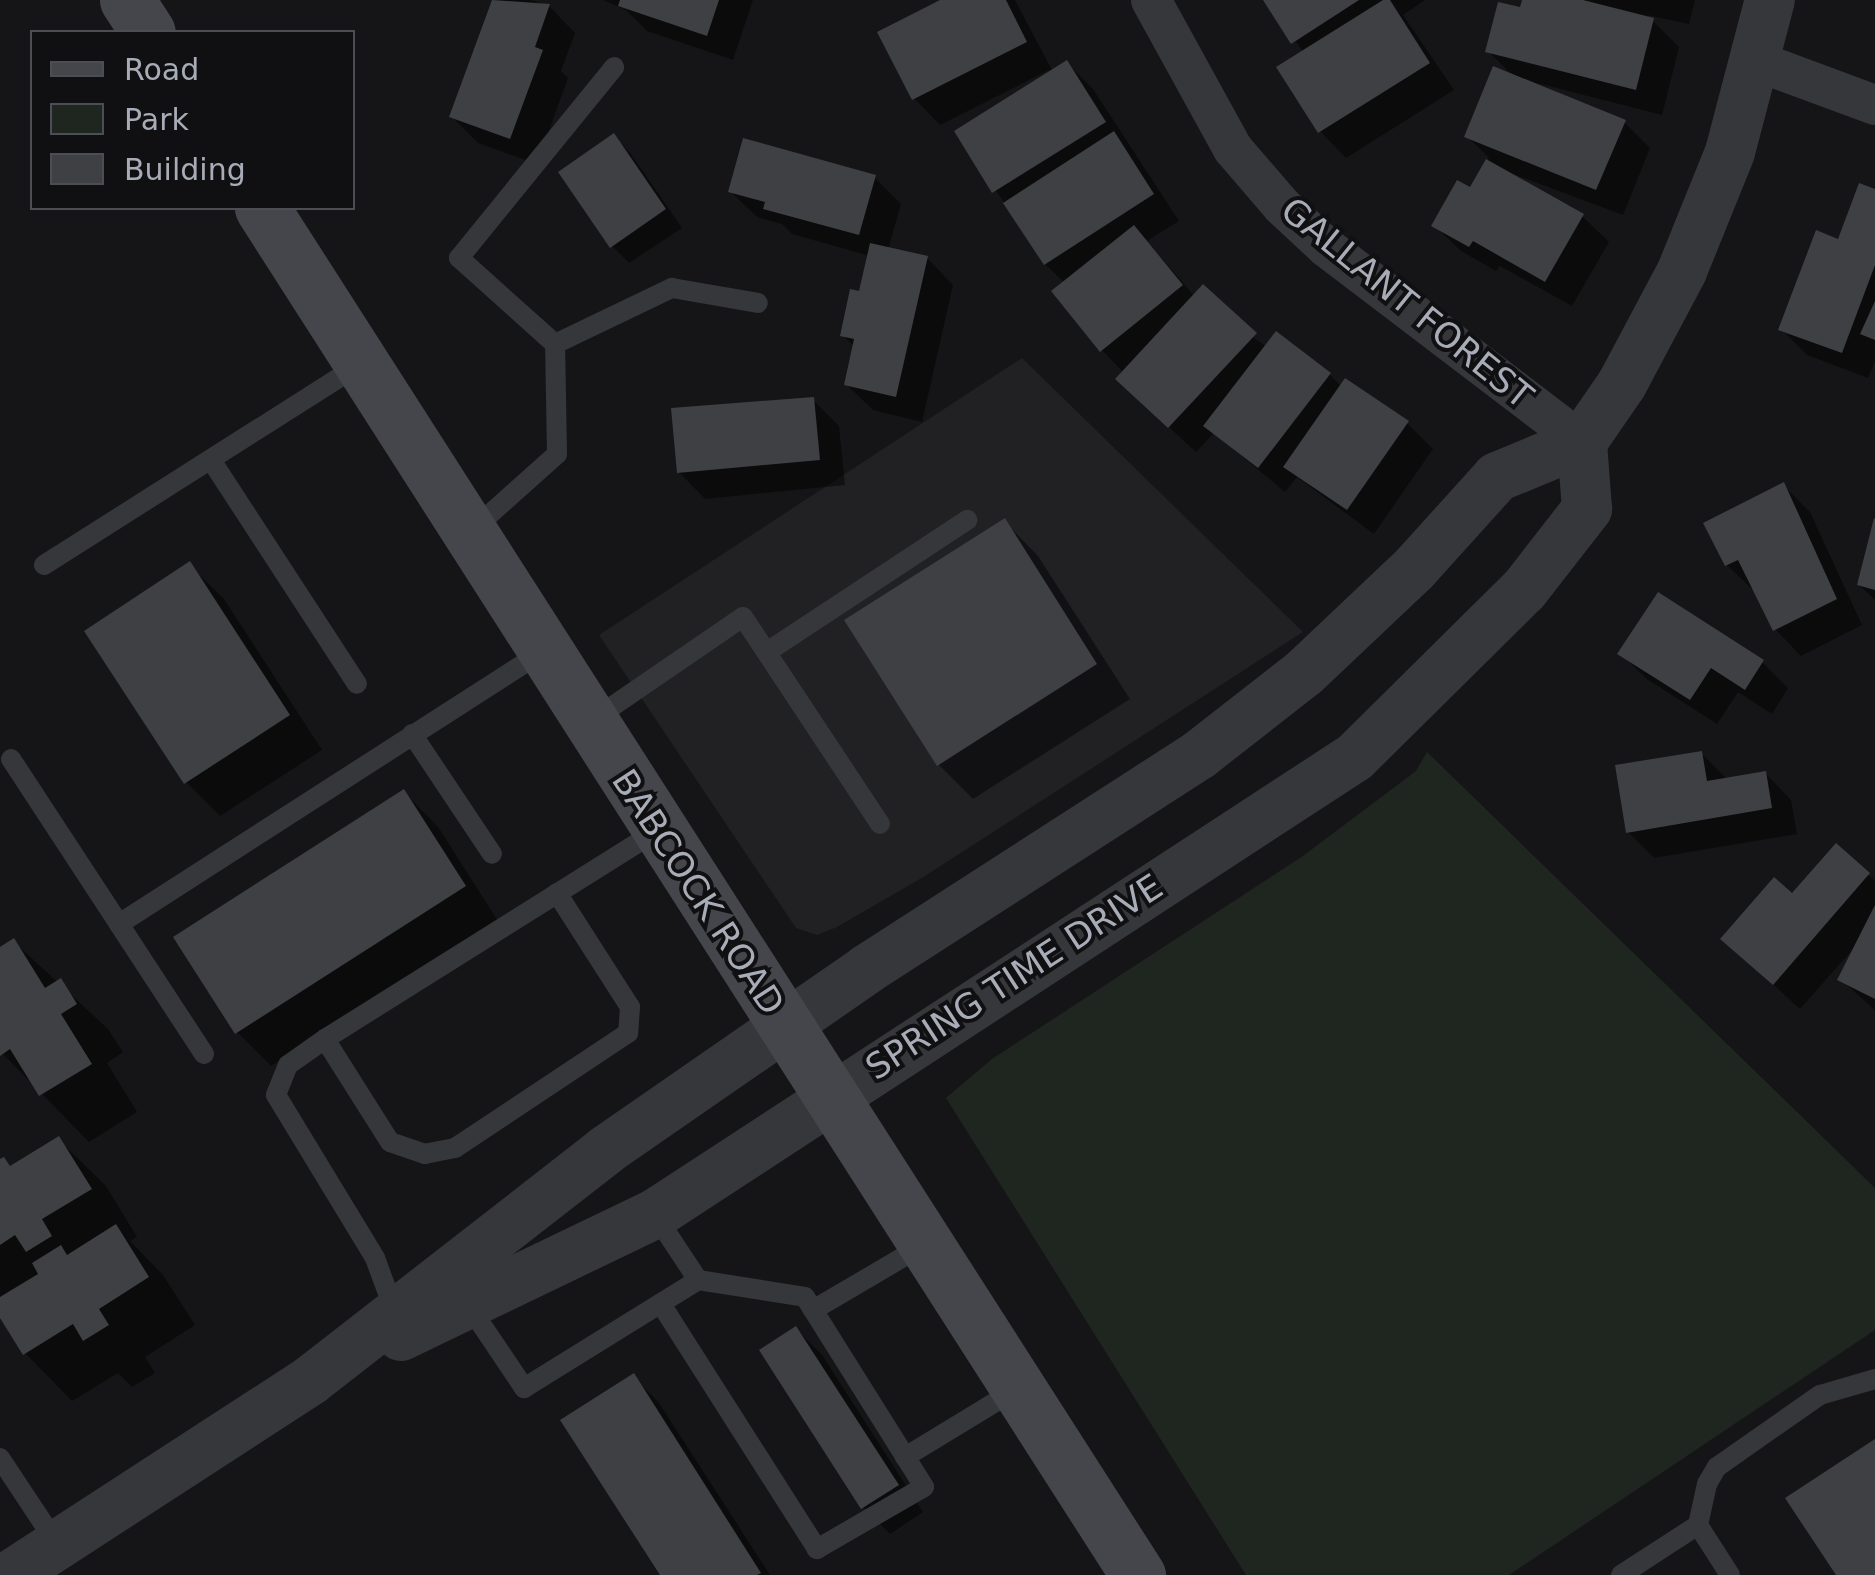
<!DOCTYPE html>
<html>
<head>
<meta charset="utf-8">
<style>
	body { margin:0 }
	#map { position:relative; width:1875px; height:1575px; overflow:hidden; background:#151517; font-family:"DejaVu Sans",sans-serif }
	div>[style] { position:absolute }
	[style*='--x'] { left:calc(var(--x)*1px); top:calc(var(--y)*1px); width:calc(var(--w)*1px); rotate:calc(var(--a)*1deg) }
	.built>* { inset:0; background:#212124 }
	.green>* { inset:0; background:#1f2620 }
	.shadow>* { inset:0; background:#0007 }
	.building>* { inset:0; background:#3f4044 }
	.service>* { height:20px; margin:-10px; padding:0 10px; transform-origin:10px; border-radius:10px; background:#36373b }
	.minor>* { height:40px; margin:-20px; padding:0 20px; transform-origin:20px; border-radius:20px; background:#36373b }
	.tertiary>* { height:50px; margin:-25px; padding:0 25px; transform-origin:25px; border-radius:25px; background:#36373b }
	.secondary>* { height:55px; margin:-27.5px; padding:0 27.5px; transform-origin:27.5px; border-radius:27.5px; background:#44464b }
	span { translate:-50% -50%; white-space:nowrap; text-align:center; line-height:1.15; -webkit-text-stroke:8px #101012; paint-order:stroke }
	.street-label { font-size:35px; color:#a7acb6 }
	.legend { position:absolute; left:30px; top:30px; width:325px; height:180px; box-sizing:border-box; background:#101012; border:2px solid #4c4e54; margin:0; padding:12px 18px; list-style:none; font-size:30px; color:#a7acb6 }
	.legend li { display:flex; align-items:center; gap:20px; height:50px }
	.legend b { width:50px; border:2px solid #4c4e54 }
</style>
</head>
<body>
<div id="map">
	<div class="built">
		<div style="clip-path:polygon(1022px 358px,1303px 632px,925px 876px,837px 927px,817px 935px,796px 928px,599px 635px)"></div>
	</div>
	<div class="green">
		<div style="clip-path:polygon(1427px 752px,1875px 1188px,1875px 1330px,1509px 1575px,1246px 1575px,946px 1098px,992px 1059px,1303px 856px,1416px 771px)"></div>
	</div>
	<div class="shadow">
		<div style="clip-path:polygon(495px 0,531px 0,549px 6px,575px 33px,561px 71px,568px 78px,537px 164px,478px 143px,452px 117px)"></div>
		<div style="clip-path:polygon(603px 0,753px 0,733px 60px,647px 31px,626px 10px)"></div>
		<div style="clip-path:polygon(946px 0,1015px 0,1053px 72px,1067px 63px,1093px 89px,1179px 221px,1147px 241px,1195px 297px,1267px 347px,1329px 374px,1342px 387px,1407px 423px,1433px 449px,1374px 534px,1297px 477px,1285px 492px,1214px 433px,1196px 452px,1145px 405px,1124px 373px,1102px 350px,1065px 283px,1045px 264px,957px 132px,1050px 73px,1049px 70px,940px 125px,914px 98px)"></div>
		<div style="clip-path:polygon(1266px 0,1425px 0,1403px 15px,1454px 90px,1346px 158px,1320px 131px,1304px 53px)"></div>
		<div style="clip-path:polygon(1524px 0,1695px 0,1689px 24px,1647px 15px,1679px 47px,1662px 115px,1537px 83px,1624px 122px,1650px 148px,1623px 215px,1495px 167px,1582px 216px,1609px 242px,1572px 306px,1500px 266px,1496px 271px,1461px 251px,1434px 225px,1471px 191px,1489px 158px,1467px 136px,1515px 78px,1488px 51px,1522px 10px)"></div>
		<div style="clip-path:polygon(614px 136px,631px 154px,682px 228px,629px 263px,612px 246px)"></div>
		<div style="clip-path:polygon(875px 178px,901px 204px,888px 250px,927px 258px,953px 285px,922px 422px,873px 410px,846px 384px,855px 347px,842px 335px,861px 294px,870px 256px,792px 234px,782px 224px,757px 217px,730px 191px)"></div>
		<div style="clip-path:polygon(1875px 192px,1875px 361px,1868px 378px,1807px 355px,1781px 329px)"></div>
		<div style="clip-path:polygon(813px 400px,839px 426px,845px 485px,705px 499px,679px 472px)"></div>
		<div style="clip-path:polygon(1784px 486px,1810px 512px,1862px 625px,1801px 656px,1775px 629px,1754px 591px,1727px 565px)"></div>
		<div style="clip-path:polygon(1004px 521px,1038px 556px,1130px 699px,973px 799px,939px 765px)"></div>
		<div style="clip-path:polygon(1875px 523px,1875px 600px,1859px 585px)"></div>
		<div style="clip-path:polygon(189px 565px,224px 599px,322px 750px,220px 816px,186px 782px)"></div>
		<div style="clip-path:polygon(1620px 653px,1762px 662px,1788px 688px,1772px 714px,1738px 692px,1717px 724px,1647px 679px)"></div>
		<div style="clip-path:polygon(1702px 754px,1728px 780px,1765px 773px,1791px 800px,1797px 834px,1654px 858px,1628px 832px)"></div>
		<div style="clip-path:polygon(404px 792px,438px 827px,498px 921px,271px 1066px,237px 1032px)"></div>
		<div style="clip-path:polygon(1836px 847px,1875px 881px,1875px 1010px,1840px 979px,1854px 948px,1800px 1009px,1723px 939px,1792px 897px)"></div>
		<div style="clip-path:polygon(13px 941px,108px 1029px,123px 1052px,107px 1063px,137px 1112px,89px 1142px,0 1051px,0 950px)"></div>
		<div style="clip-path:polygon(58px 1139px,106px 1186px,137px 1237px,130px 1241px,163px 1275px,195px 1325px,145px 1357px,155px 1373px,132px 1387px,118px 1373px,72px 1401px,25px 1353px,0 1314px,0 1162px,11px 1168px)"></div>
		<div style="clip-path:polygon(796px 1329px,822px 1355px,923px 1512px,890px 1534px,863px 1507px)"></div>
		<div style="clip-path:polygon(633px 1376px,659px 1403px,770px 1575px,663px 1575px)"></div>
	</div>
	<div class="building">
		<div style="clip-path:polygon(492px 0,550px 4px,535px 47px,543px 50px,510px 139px,449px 117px)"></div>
		<div style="clip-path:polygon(620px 0,719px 0,707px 36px,618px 6px)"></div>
		<div style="clip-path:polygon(940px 0,1006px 0,1027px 42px,912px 100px,877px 32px)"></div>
		<div style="clip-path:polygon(1263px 0,1359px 0,1291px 44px)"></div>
		<div style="clip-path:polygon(1383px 0,1390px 0,1430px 63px,1318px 133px,1276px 67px)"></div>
		<div style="clip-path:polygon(1522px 0,1583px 0,1654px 18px,1636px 90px,1485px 52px,1498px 2px,1520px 7px)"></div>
		<div style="clip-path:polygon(1067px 60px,1106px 122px,992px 193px,954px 131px)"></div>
		<div style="clip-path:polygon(1493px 66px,1626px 120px,1596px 190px,1464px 137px)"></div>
		<div style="clip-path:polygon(1114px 131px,1154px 194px,1044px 265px,1003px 203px)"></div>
		<div style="clip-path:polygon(614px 133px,666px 209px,610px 248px,558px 172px)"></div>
		<div style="clip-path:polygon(743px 138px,876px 175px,859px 235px,763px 209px,765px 202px,728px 192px)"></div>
		<div style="clip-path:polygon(1486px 159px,1584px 214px,1545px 282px,1473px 241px,1469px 247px,1431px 226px,1457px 180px,1470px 187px)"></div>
		<div style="clip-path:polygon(1859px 183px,1875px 189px,1875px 265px,1842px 353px,1778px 330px,1816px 230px,1838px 239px)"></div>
		<div style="clip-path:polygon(1134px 225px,1183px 285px,1100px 352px,1051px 291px)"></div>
		<div style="clip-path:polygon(870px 243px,928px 256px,896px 397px,844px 385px,854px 339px,840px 336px,850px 289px,859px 291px)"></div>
		<div style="clip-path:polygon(1203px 284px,1257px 333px,1168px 428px,1115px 379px)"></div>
		<div style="clip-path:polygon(1875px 301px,1875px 340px,1860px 334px)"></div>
		<div style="clip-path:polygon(1276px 331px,1331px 373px,1258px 468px,1203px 426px)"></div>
		<div style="clip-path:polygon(1345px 378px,1409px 421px,1347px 510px,1283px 467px)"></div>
		<div style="clip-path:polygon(814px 397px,820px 460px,677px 473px,671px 408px)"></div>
		<div style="clip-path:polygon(1784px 482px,1837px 599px,1773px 631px,1738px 560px,1725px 566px,1703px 523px)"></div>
		<div style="clip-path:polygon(1005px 518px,1097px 664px,937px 766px,844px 620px)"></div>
		<div style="clip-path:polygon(1874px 518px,1875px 519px,1875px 590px,1857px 585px)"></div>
		<div style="clip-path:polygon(190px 561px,290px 715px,184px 784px,84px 631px)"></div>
		<div style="clip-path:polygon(1658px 592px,1764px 660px,1745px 690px,1711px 668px,1690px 700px,1617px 654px)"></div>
		<div style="clip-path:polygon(1702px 751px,1707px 781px,1766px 771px,1772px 808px,1626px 833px,1615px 765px)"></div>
		<div style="clip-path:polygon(404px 789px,466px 886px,235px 1034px,173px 937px)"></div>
		<div style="clip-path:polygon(1836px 843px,1870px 873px,1773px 985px,1720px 939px,1774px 877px,1792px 893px)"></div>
		<div style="clip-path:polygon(1875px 905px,1875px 999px,1837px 980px)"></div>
		<div style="clip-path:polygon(14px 938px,45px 988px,61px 978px,77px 1004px,61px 1014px,92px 1064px,39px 1096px,10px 1049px,0 1056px,0 947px)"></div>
		<div style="clip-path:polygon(59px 1136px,92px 1189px,42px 1219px,52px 1236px,26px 1252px,15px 1235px,0 1245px,0 1159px,4px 1157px,10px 1166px)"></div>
		<div style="clip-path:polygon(116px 1224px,149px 1277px,99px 1309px,109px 1325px,83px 1341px,73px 1324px,23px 1355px,0 1318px,0 1297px,38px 1274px,32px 1263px,61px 1245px,67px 1255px)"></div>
		<div style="clip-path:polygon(796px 1326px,899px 1485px,861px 1509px,759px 1350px)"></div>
		<div style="clip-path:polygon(634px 1373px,761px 1573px,757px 1575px,660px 1575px,560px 1420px)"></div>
		<div style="clip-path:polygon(1875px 1439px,1875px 1575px,1836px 1575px,1785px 1498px)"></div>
	</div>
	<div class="service">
		<div style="--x:555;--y:344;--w:130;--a:-25.6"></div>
		<div style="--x:672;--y:288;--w:87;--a:9.9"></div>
		<div style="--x:211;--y:460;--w:267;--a:56.9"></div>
		<div style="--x:471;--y:531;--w:115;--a:-41.8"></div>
		<div style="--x:557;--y:454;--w:110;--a:-91"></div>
		<div style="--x:555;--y:344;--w:129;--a:-138.1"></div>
		<div style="--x:459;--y:258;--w:246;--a:-50.9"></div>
		<div style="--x:44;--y:565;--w:375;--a:-32.4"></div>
		<div style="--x:767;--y:652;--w:240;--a:-33.4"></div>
		<div style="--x:591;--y:721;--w:184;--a:-34.4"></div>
		<div style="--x:743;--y:617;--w:248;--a:56.5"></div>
		<div style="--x:412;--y:734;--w:144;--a:56.3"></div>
		<div style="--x:11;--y:759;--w:197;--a:56.8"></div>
		<div style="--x:557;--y:893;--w:135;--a:57.4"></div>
		<div style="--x:630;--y:1007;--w:26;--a:94"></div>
		<div style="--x:628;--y:1033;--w:208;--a:146.4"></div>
		<div style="--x:455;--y:1148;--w:31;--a:169"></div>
		<div style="--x:425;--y:1154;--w:37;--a:-161"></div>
		<div style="--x:390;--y:1142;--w:122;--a:-122.3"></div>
		<div style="--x:325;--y:1039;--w:392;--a:-32.1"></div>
		<div style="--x:325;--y:1039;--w:45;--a:144.9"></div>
		<div style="--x:288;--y:1065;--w:32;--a:112"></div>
		<div style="--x:276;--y:1095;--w:191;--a:58.7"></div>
		<div style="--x:375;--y:1258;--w:61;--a:69.8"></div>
		<div style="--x:204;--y:1054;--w:155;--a:-123.2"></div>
		<div style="--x:119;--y:924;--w:503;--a:-32.74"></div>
		<div style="--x:655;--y:1215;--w:78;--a:56.5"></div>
		<div style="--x:469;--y:1306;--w:99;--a:56.1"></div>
		<div style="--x:524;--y:1388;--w:205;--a:-31.8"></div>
		<div style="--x:698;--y:1280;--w:108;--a:9"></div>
		<div style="--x:805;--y:1297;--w:224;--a:57.9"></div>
		<div style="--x:924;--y:1487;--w:124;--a:149.9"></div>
		<div style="--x:817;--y:1549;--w:290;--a:-122.5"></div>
		<div style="--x:813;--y:1310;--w:129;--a:-30.4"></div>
		<div style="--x:905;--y:1457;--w:129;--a:-31.3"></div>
		<div style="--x:0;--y:1458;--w:103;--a:56.5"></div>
		<div style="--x:1698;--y:1525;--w:59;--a:57.4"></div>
		<div style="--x:1621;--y:1575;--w:92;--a:-33"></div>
		<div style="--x:1698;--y:1525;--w:42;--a:-77.6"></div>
		<div style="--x:1707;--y:1484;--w:20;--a:-60"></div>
		<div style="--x:1717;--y:1467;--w:126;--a:-35"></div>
		<div style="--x:1820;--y:1395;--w:57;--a:-16.2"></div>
	</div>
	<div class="minor">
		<div style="--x:1151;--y:0;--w:170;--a:61.2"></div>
		<div style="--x:1233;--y:149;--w:75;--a:49.3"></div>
		<div style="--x:1282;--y:206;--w:60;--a:43"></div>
		<div style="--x:1326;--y:247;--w:322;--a:37.3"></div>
		<div style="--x:1756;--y:61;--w:127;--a:20.3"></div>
	</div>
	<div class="tertiary">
		<div style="--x:401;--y:1336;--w:282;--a:-25.7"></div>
		<div style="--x:655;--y:1214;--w:836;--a:-33.14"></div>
		<div style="--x:1355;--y:757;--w:238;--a:-44.7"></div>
		<div style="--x:1524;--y:590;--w:103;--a:-52.1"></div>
		<div style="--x:1587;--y:509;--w:67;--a:-94.3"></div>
		<div style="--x:11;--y:1575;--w:358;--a:-33"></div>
		<div style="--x:311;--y:1380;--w:374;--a:-37.9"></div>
		<div style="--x:606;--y:1150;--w:318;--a:-34.7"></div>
		<div style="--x:867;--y:969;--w:395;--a:-32.8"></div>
		<div style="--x:1199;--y:755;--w:133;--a:-38"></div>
		<div style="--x:1304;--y:673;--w:151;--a:-43.4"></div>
		<div style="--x:1414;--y:569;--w:124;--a:-47.9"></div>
		<div style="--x:1497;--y:477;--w:92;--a:-22.4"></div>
		<div style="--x:1582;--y:442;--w:70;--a:-55.4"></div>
		<div style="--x:1622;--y:384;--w:128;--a:-62"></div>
		<div style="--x:1682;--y:271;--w:128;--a:-68"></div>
		<div style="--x:1730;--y:152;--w:157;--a:-75.3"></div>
	</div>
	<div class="secondary">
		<div style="--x:127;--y:0;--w:38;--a:57"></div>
		<div style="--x:262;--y:208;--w:1624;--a:57.35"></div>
	</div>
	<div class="street-label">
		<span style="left:1407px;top:303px;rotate:39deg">GALLANT FOREST</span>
		<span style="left:698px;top:892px;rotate:57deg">BABCOCK ROAD</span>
		<span style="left:1014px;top:977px;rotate:-33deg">SPRING TIME DRIVE</span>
	</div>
	<ul class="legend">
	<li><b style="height:12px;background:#44464b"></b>Road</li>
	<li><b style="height:28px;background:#1f2620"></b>Park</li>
	<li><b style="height:28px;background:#3f4044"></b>Building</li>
	</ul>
</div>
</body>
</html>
